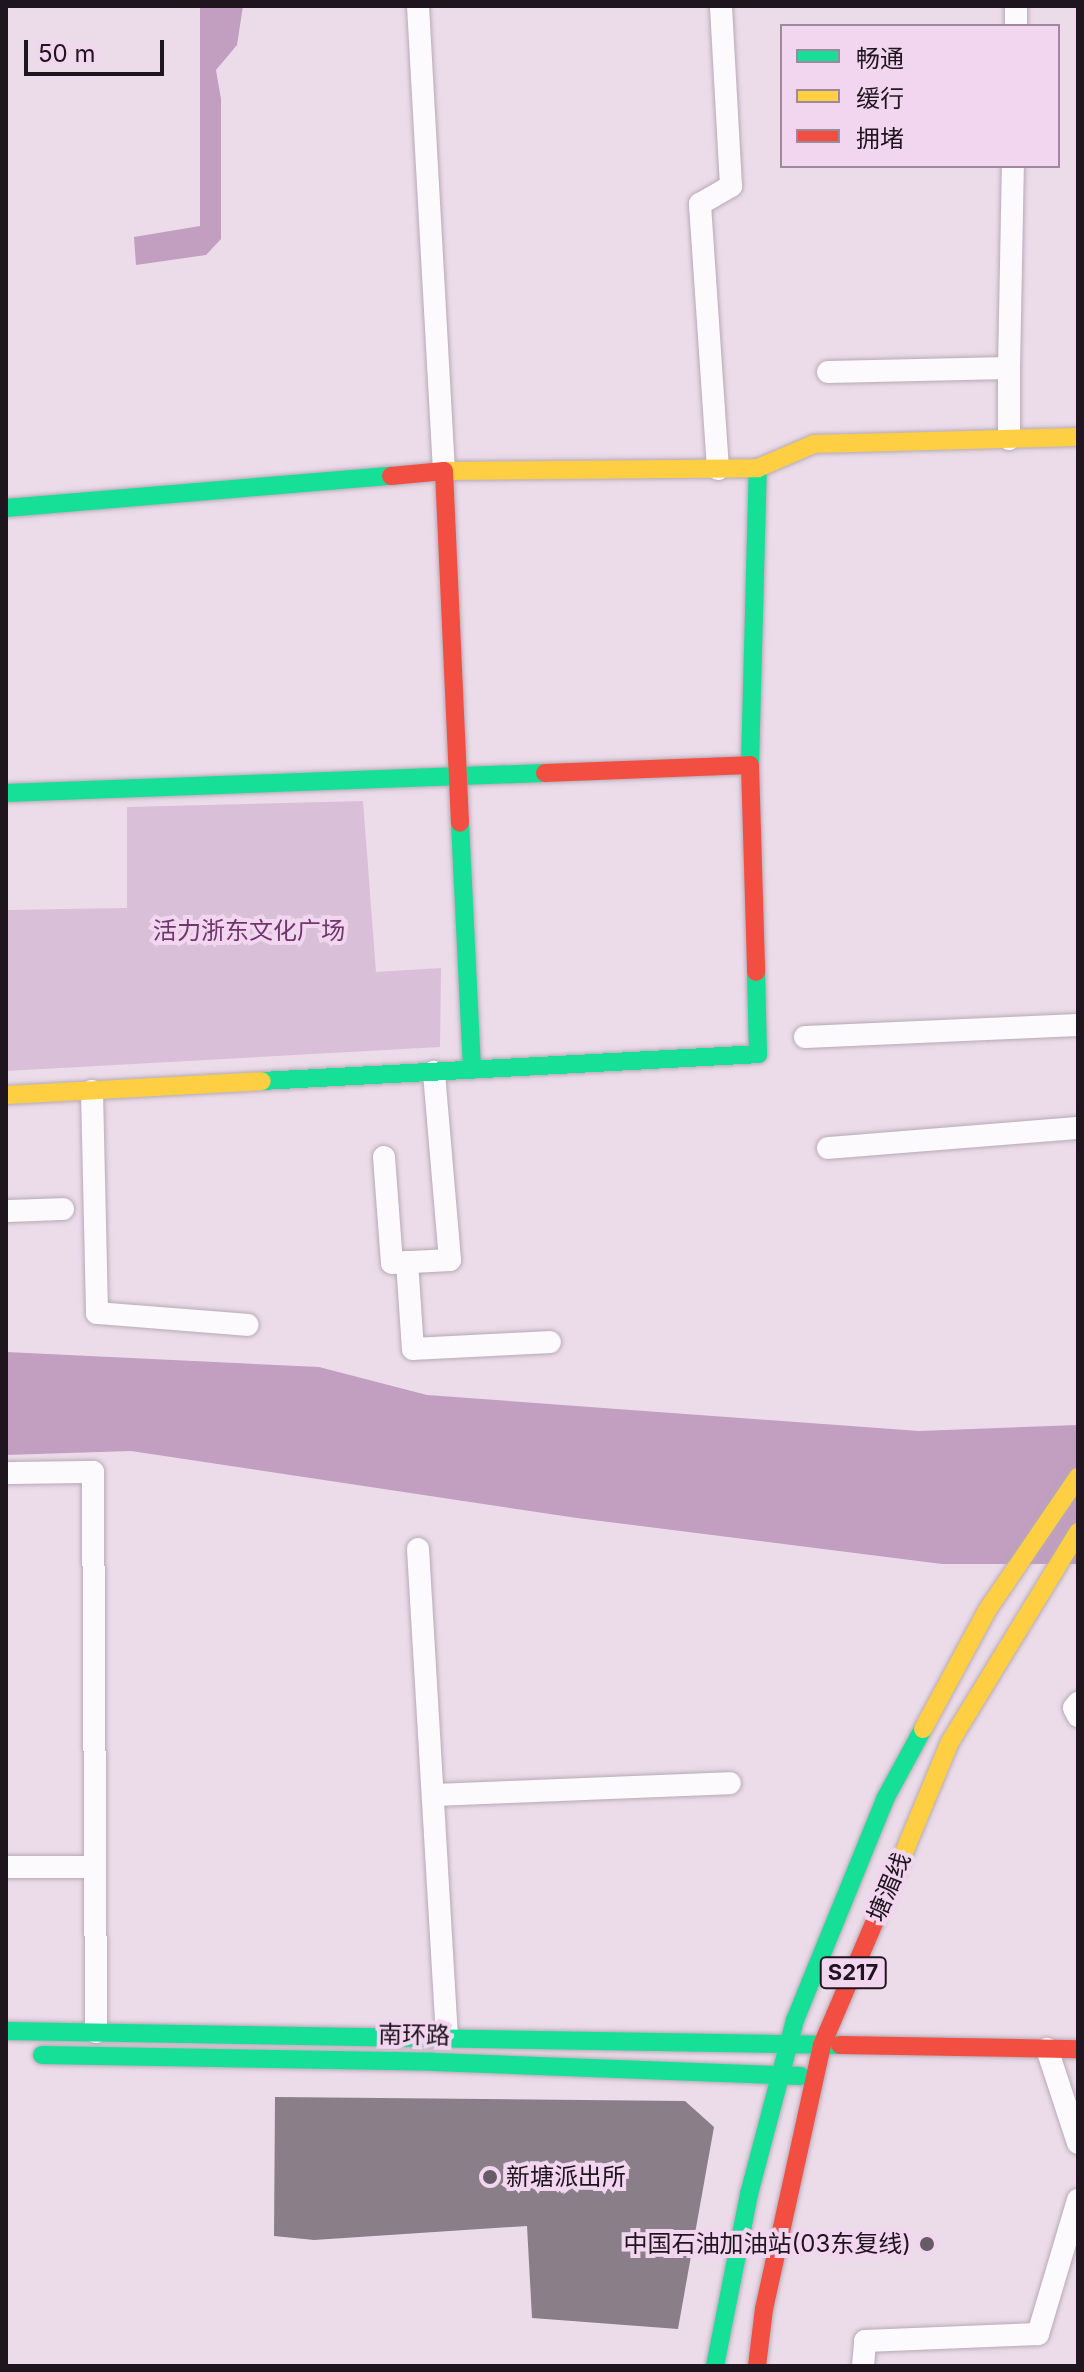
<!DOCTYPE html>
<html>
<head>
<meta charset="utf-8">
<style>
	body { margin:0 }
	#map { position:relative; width:1084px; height:2372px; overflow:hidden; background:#ecdcea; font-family:Inter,"Noto Sans SC",sans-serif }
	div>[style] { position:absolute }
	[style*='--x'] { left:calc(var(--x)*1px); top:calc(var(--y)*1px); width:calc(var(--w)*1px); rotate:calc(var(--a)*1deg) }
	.green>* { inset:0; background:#d9bfd7 }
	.water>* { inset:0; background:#c29ec0 }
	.building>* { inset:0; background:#8a7f89 }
	.roads { filter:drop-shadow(0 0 2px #b6aab5) drop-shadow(0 0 2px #b6aab5) }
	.street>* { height:22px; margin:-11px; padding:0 11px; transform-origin:11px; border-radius:11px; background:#fcfafc }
	.fast>* { height:18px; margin:-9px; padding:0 9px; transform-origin:9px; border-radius:9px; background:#16e098 }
	.slow>* { height:18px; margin:-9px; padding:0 9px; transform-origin:9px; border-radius:9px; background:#ffcf43 }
	.jam>* { height:18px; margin:-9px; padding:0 9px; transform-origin:9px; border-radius:9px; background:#f24e42 }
	.dots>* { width:22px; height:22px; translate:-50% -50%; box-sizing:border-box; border:4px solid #f2d6f0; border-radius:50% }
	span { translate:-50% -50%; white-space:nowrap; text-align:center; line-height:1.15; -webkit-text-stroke:8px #f2d6f0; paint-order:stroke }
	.shield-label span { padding:2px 6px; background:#f2d6f0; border:2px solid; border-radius:6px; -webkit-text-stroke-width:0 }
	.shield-label { font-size:22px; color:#1f151e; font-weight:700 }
	.park-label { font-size:24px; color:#6f366d }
	.street-label { font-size:24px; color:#1f151e }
	.poi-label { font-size:24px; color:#1f151e }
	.left { translate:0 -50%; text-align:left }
	.right { translate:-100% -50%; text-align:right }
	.frame { position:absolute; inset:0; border:8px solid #1f151e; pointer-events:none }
	.legend { position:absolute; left:780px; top:24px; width:280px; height:144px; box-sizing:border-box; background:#f2d6f0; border:2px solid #9e899c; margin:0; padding:10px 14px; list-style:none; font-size:24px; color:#1f151e }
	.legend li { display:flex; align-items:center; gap:16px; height:40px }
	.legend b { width:40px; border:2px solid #9e899c }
	.scale { position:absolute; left:24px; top:40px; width:140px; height:36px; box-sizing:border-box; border:4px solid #1f151e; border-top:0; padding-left:10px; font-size:24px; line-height:28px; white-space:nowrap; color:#1f151e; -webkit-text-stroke:6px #f2d6f0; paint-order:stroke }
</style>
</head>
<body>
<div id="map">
	<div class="green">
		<div style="clip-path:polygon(363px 801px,376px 972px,441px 968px,440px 1047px,6px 1071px,6px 910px,127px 908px,127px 807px)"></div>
	</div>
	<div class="water">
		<div style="clip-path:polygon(200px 6px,243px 6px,237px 45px,216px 70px,221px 99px,221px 239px,206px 255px,136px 265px,134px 237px,200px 226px)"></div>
		<div style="clip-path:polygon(6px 1352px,319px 1367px,427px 1395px,919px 1431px,1078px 1425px,1078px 1564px,942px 1564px,577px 1518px,131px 1451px,6px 1455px)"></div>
	</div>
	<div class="building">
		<div style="clip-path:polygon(275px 2097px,685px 2101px,714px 2127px,678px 2329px,532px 2318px,527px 2226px,314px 2240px,274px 2236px)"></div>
	</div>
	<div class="roads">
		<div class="street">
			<div style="--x:418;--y:6;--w:466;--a:86.8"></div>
			<div style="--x:1016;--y:26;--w:20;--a:-90"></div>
			<div style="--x:1009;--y:368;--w:202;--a:-88.9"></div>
			<div style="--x:828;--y:372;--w:181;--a:-1.3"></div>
			<div style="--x:1009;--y:368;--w:71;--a:90"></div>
			<div style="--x:718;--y:469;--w:266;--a:-93.9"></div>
			<div style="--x:700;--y:204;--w:36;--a:-30"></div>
			<div style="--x:731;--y:186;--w:180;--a:-93.2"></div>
			<div style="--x:805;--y:1037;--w:273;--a:-2.5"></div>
			<div style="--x:92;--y:1091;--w:222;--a:88.7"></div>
			<div style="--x:97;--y:1313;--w:151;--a:4.5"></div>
			<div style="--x:828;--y:1148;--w:251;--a:-4.6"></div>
			<div style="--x:384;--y:1157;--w:106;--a:85.7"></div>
			<div style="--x:392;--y:1263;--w:58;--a:-3"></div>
			<div style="--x:450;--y:1260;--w:189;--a:-94.9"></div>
			<div style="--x:6;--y:1211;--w:57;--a:-2"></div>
			<div style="--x:407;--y:1262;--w:87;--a:86.1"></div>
			<div style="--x:413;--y:1349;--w:137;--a:-2.9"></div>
			<div style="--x:6;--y:1473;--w:87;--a:-0.7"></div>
			<div style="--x:93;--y:1472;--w:560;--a:89.69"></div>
			<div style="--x:418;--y:1549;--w:487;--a:86.6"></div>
			<div style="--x:1078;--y:1703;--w:6;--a:129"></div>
			<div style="--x:1074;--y:1708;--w:9;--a:63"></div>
			<div style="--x:433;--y:1795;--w:297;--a:-2.3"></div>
			<div style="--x:6;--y:1867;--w:89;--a:0"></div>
			<div style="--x:1047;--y:2049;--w:99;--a:71.7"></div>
			<div style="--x:863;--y:2366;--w:25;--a:-85"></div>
			<div style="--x:865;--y:2341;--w:173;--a:-2.3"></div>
			<div style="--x:1038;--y:2334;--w:140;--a:-73.4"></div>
		</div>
		<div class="fast">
			<div style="--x:6;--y:508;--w:386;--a:-4.8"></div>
			<div style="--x:750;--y:765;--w:297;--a:-88.5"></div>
			<div style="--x:6;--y:793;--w:539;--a:-2.13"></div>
			<div style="--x:460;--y:823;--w:247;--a:87.2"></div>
			<div style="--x:262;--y:1081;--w:497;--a:-3.1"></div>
			<div style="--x:758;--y:1054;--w:82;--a:-91.4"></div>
			<div style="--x:6;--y:2031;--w:834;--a:0.96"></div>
			<div style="--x:42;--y:2055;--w:392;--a:1"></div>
			<div style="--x:434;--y:2062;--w:367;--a:2.2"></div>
			<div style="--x:715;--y:2366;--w:175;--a:-78.8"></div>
			<div style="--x:749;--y:2194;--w:180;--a:-75.2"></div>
			<div style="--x:795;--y:2020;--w:239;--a:-67.8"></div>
			<div style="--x:885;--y:1799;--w:80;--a:-61.5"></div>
		</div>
		<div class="slow">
			<div style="--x:444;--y:471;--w:314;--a:-0.5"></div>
			<div style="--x:758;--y:468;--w:61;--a:-23.2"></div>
			<div style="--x:814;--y:444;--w:264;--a:-1.5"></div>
			<div style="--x:6;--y:1095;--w:256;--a:-3.1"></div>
			<div style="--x:923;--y:1729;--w:136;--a:-61.6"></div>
			<div style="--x:988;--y:1609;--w:160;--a:-55.7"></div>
			<div style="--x:900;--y:1862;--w:130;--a:-67.4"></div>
			<div style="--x:950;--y:1742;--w:246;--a:-58.6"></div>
		</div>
		<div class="jam">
			<div style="--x:391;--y:476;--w:53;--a:-5.4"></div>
			<div style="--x:444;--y:471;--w:352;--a:87.4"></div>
			<div style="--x:545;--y:773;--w:205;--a:-2.2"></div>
			<div style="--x:750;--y:765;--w:207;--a:88.3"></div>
			<div style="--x:840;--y:2045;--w:238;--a:1"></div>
			<div style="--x:757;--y:2366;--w:57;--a:-83"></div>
			<div style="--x:764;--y:2309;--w:270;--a:-77.6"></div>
			<div style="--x:822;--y:2045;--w:199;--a:-66.9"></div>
		</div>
	</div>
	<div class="dots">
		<div style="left:490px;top:2177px;background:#675b65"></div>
		<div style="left:927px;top:2244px;background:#675b65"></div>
	</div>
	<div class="shield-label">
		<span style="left:853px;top:1973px">S217</span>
	</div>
	<div class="park-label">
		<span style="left:249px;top:931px">活力浙东文化广场</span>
	</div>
	<div class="street-label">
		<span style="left:889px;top:1887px;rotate:-67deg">塘湄线</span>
		<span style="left:414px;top:2035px;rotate:1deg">南环路</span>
	</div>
	<div class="poi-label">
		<span class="left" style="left:506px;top:2177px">新塘派出所</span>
		<span class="right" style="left:911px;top:2244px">中国石油加油站(03东复线)</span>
	</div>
	<div class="frame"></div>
	<ul class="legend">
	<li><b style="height:10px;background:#16e098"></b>畅通</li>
	<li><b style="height:10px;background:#ffcf43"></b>缓行</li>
	<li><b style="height:10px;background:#f24e42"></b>拥堵</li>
	</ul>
	<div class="scale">50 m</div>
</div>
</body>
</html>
